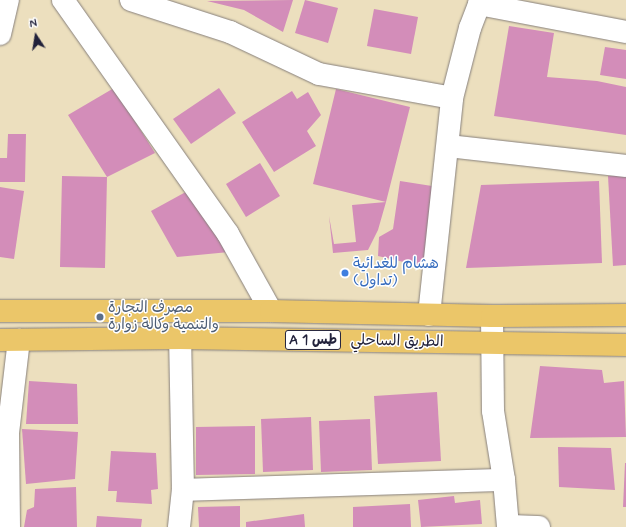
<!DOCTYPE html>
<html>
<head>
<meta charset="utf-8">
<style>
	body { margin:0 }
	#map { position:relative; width:626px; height:527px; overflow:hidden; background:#ecdfbe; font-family:Mynerve,"Playpen Sans Arabic",sans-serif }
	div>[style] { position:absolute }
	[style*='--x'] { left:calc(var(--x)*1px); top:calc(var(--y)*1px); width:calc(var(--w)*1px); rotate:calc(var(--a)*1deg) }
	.building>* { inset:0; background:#d38db9 }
	.roads { filter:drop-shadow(0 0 1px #87807c) drop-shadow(0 0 1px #87807c) }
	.minor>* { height:22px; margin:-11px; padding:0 11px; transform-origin:11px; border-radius:11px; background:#fff }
	.trunk>* { height:22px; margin:-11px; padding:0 11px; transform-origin:11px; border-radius:11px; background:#ebc669 }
	.dots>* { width:11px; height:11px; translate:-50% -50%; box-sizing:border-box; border:2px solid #fff; border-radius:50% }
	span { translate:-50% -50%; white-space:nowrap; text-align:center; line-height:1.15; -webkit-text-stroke:3px #fff; paint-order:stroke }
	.shield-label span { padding:1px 3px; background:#fff; border:1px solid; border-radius:3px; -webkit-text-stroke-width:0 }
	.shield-label { font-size:14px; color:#22223b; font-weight:700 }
	.shop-label { font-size:15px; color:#366cbe }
	.left { translate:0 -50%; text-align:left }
	.service-label { font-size:15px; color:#4e5e75 }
	.street-label { font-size:15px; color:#22223b }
	.north { position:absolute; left:16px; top:16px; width:40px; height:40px; -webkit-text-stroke:3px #fff; paint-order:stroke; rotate:348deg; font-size:11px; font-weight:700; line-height:16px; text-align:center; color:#22223b }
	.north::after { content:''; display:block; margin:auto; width:14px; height:18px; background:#22223b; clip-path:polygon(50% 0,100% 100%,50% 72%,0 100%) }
</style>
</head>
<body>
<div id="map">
	<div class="building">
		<div style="clip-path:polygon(293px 0,283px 32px,244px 10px,207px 1px)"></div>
		<div style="clip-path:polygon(305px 0,338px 8px,328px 43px,295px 33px)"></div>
		<div style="clip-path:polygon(374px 9px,418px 17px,411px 54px,367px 46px)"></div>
		<div style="clip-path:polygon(509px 26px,554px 33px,547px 77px,597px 81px,626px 87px,626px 135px,494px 116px)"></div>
		<div style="clip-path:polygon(605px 47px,626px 50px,626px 79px,600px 75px)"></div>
		<div style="clip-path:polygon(114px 88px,155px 153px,107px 177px,105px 268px,60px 267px,62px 176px,107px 177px,68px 115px)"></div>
		<div style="clip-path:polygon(219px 88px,236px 113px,191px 144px,173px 119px)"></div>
		<div style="clip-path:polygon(336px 89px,410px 107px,386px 202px,378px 230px,368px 250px,333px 253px,329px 216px,334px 244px,356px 242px,352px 205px,386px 202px,313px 184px)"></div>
		<div style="clip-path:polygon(292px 91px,297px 99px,308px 92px,321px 115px,307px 131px,316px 146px,274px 172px,242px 122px)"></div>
		<div style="clip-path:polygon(8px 134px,26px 134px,25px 182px,0 182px,0 158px,7px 158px)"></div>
		<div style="clip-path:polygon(260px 163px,280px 196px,246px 217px,226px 184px)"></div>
		<div style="clip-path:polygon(626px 175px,626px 265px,613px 266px,608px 176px)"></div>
		<div style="clip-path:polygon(400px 181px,432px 186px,425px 267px,378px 256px,379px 237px,393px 229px)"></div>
		<div style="clip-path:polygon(599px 181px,602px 263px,466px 268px,481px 185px)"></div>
		<div style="clip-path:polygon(0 187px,24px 191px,14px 259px,0 257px)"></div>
		<div style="clip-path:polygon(193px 188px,229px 252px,177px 257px,151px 211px)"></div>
		<div style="clip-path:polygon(540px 366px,602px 370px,604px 383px,624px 381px,626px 437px,530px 438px)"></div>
		<div style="clip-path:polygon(29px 381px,77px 384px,78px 424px,26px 424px)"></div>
		<div style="clip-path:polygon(437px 392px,441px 461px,378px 464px,374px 396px)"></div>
		<div style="clip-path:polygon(311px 417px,313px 470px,263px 472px,261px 419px)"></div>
		<div style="clip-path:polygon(370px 419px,372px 470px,321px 472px,319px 421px)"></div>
		<div style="clip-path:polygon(255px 426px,255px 474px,196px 475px,196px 427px)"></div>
		<div style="clip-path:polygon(22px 429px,78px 432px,75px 479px,26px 484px)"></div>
		<div style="clip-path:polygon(558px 447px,611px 448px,615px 490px,559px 487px)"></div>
		<div style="clip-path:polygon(111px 451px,156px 453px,158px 489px,151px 490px,152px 504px,116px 502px,117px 491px,108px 491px)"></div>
		<div style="clip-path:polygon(625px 463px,626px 463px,626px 507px,623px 507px)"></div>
		<div style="clip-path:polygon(76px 487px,77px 527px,24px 527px,27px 510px,34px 507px,35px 489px)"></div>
		<div style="clip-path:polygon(454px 496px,455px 503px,480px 500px,482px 524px,421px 527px,418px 500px)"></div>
		<div style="clip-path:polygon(410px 504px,411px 527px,353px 527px,353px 507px)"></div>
		<div style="clip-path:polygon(240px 506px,240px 527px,199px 527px,198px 507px)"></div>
		<div style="clip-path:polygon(304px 514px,305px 527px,246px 527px,246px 522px)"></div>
		<div style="clip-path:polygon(97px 516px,142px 519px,141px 527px,96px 527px)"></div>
	</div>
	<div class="roads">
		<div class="minor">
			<div style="--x:63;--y:0;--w:286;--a:54.8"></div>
			<div style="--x:228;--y:234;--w:88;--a:60.8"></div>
			<div style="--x:131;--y:0;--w:104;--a:17.9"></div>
			<div style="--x:230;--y:32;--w:98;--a:25.3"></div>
			<div style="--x:319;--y:74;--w:135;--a:10.2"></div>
			<div style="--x:479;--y:4;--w:150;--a:10.8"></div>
			<div style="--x:0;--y:34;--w:35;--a:-77"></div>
			<div style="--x:448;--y:146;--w:179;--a:6.4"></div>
			<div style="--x:429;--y:315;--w:218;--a:-83.9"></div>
			<div style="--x:452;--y:98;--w:72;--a:-75.6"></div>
			<div style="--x:470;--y:28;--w:30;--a:-69"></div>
			<div style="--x:492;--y:316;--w:95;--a:89.4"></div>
			<div style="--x:493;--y:411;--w:70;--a:80.9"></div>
			<div style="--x:504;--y:480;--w:47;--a:85.1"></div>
			<div style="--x:183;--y:490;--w:321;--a:-1.8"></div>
			<div style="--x:508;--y:526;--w:31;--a:2"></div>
			<div style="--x:9;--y:527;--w:94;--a:-90.6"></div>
			<div style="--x:8;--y:433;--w:94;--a:-83.3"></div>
			<div style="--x:179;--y:527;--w:37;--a:-84"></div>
			<div style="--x:183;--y:490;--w:152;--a:-91.1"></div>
		</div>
		<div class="trunk">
			<div style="--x:0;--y:311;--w:271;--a:0"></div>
			<div style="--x:271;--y:311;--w:221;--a:1.3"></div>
			<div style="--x:492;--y:316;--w:134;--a:-0.4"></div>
			<div style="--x:0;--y:340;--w:180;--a:-0.6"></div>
			<div style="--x:180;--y:338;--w:446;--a:0.9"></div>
		</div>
	</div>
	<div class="dots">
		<div style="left:345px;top:273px;background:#3f7fe0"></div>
		<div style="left:100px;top:317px;background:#5c6f8a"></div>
	</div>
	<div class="shield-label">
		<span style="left:313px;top:340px">A 1 طس</span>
	</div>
	<div class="shop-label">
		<span class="left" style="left:353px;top:273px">هشام للغدائية<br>(تداول)</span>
	</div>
	<div class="service-label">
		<span class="left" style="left:108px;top:317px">مصرف التجارة<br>والتنمية وكالة زوارة</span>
	</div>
	<div class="street-label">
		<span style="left:397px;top:342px;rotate:1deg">الطريق الساحلي</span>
	</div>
	<div class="north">N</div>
</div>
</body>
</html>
